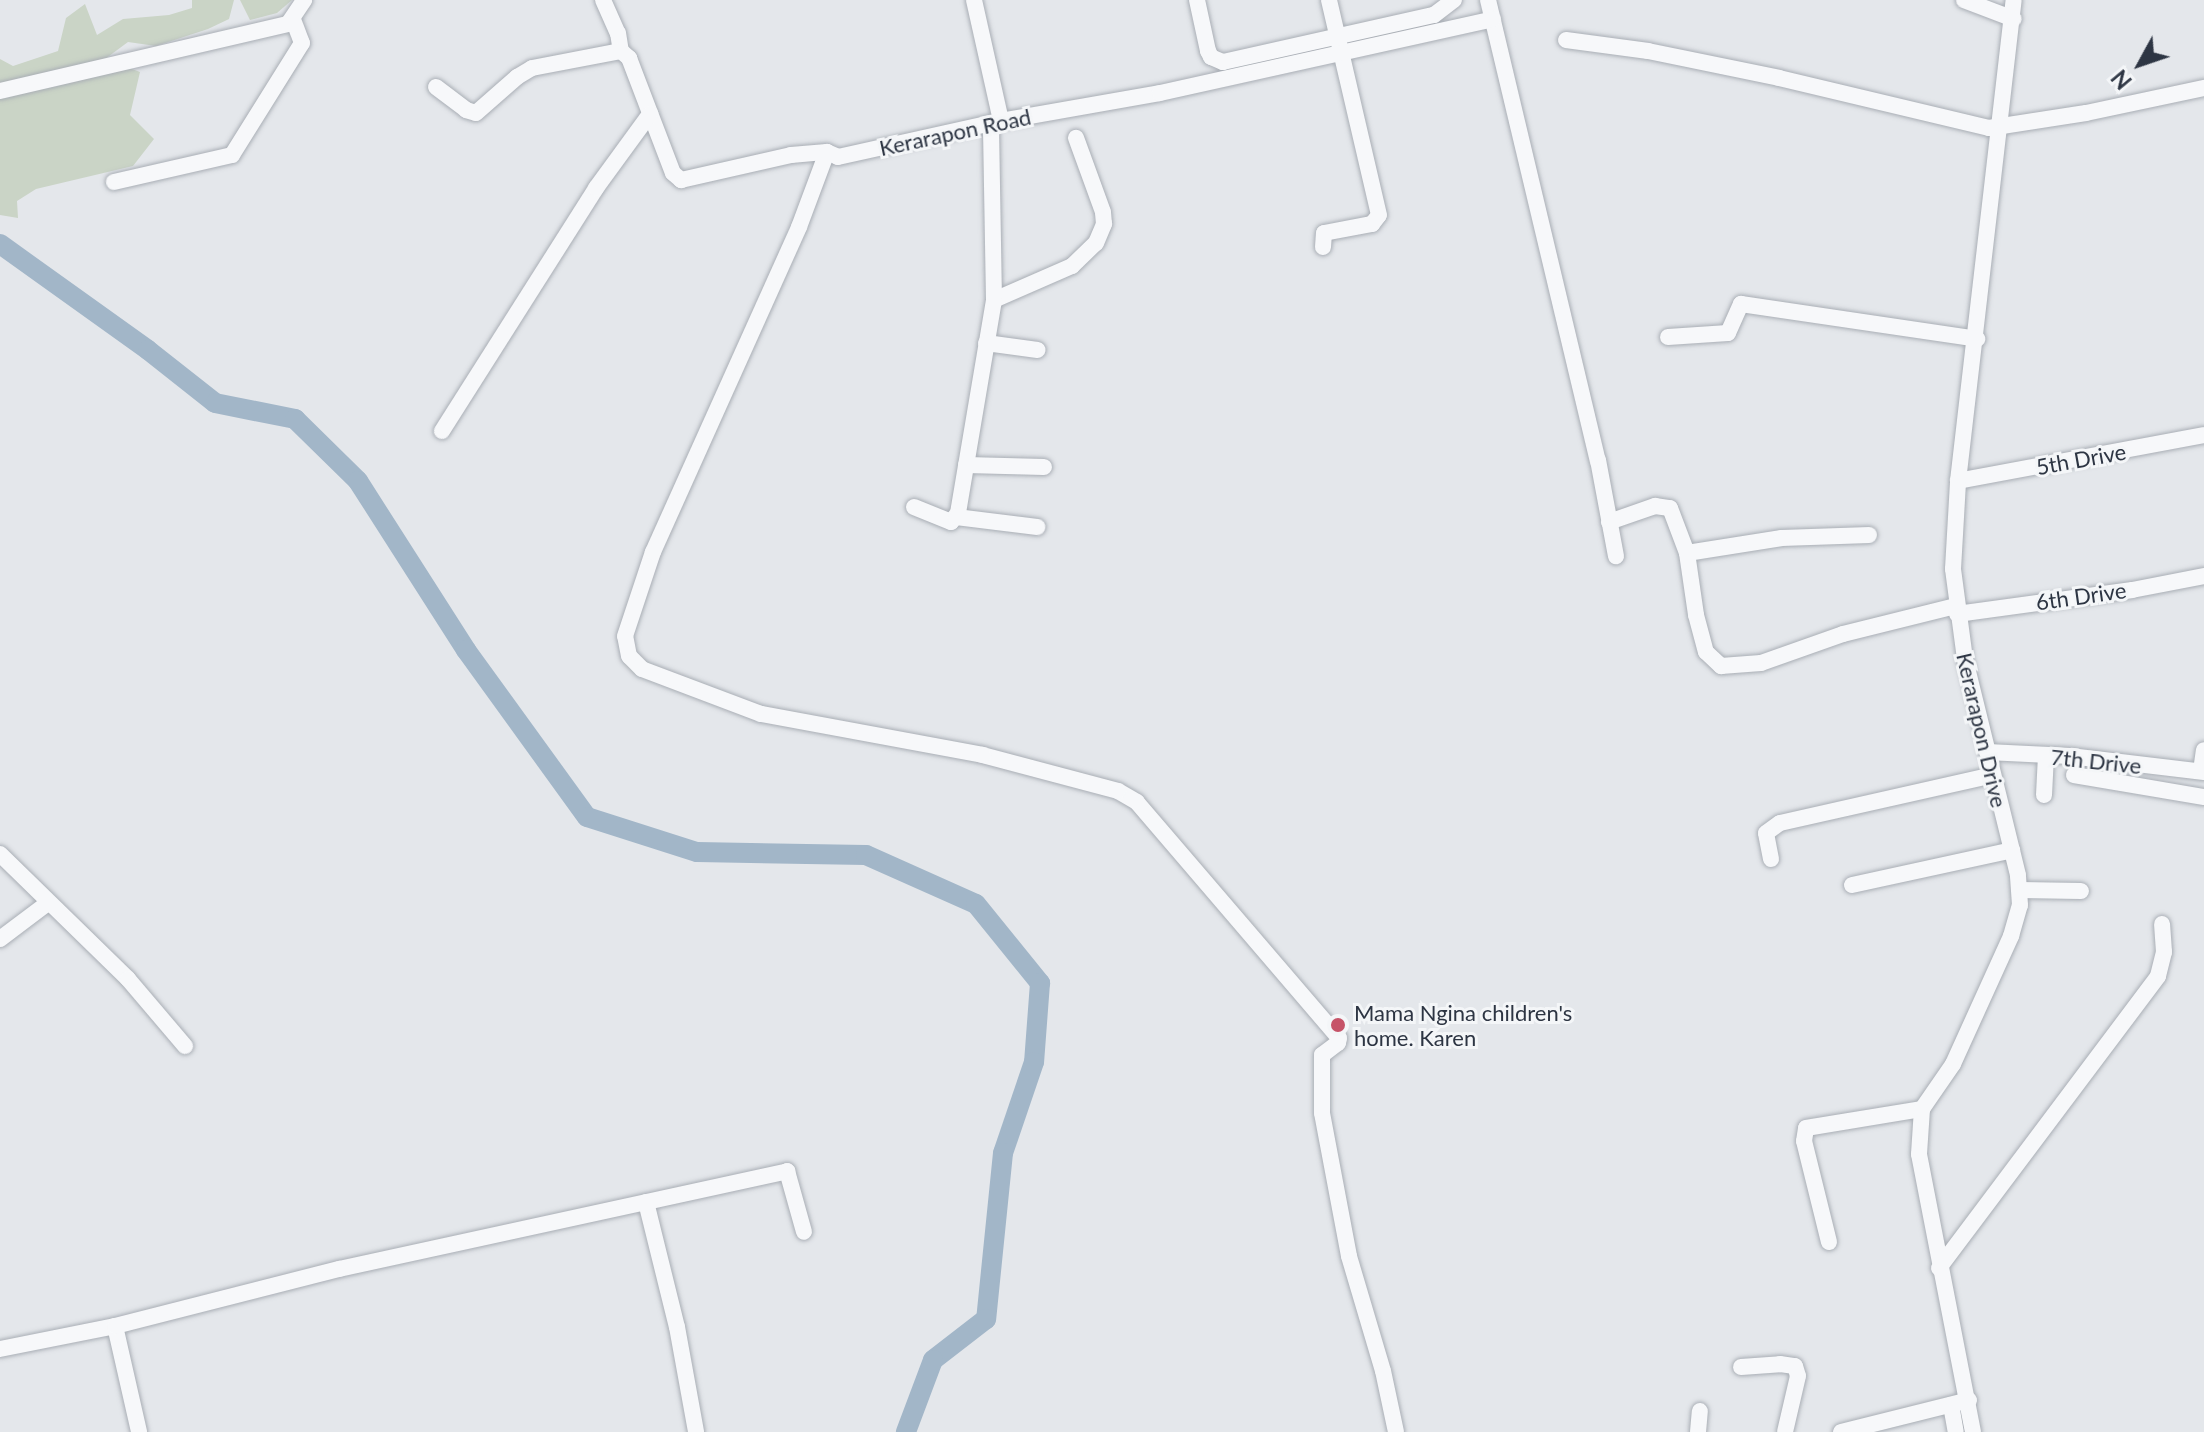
<!DOCTYPE html>
<html>
<head>
<meta charset="utf-8">
<style>
	body { margin:0 }
	#map { position:relative; width:2204px; height:1432px; overflow:hidden; background:#e4e7eb; font-family:Lato,sans-serif }
	div>[style] { position:absolute }
	[style*='--x'] { left:calc(var(--x)*1px); top:calc(var(--y)*1px); width:calc(var(--w)*1px); rotate:calc(var(--a)*1deg) }
	.green>* { inset:0; background:#cad4c6 }
	.river>* { height:20px; margin:-10px; padding:0 10px; transform-origin:10px; border-radius:10px; background:#a2b6c8 }
	.roads { filter:drop-shadow(0 0 2px #a9aeb5) drop-shadow(0 0 2px #a9aeb5) }
	.minor>* { height:16px; margin:-8px; padding:0 8px; transform-origin:8px; border-radius:8px; background:#f7f8fa }
	.dots>* { width:22px; height:22px; translate:-50% -50%; box-sizing:border-box; border:4px solid #f4f6f8; border-radius:50% }
	span { translate:-50% -50%; white-space:nowrap; text-align:center; line-height:1.15; -webkit-text-stroke:6px #f4f6f8; paint-order:stroke }
	.street-label { font-size:22px; color:#2d3543 }
	.poi-label { font-size:22px; color:#2d3543 }
	.left { translate:0 -50%; text-align:left }
	.north { position:absolute; left:2100px; top:24px; width:80px; height:80px; -webkit-text-stroke:6px #f4f6f8; paint-order:stroke; rotate:230deg; font-size:22px; font-weight:700; line-height:32px; text-align:center; color:#2d3543 }
	.north::after { content:''; display:block; margin:auto; width:28px; height:36px; background:#2d3543; clip-path:polygon(50% 0,100% 100%,50% 72%,0 100%) }
</style>
</head>
<body>
<div id="map">
	<div class="green">
		<div style="clip-path:polygon(192px 0,234px 0,229px 19px,208px 29px,156px 46px,128px 42px,105px 59px,140px 72px,130px 115px,154px 139px,133px 166px,36px 189px,17px 201px,18px 218px,0 215px,0 59px,13px 66px,58px 51px,66px 18px,85px 4px,97px 35px,123px 19px,169px 15px,192px 8px)"></div>
		<div style="clip-path:polygon(240px 0,292px 0,277px 13px,250px 20px)"></div>
	</div>
	<div class="river">
		<div style="--x:0;--y:244;--w:182;--a:35.6"></div>
		<div style="--x:148;--y:350;--w:85;--a:38.3"></div>
		<div style="--x:215;--y:403;--w:82;--a:11.3"></div>
		<div style="--x:295;--y:419;--w:88;--a:44.5"></div>
		<div style="--x:358;--y:481;--w:201;--a:57.4"></div>
		<div style="--x:466;--y:650;--w:206;--a:54.1"></div>
		<div style="--x:587;--y:817;--w:115;--a:17.7"></div>
		<div style="--x:697;--y:852;--w:169;--a:1"></div>
		<div style="--x:866;--y:855;--w:120;--a:24"></div>
		<div style="--x:976;--y:904;--w:102;--a:51"></div>
		<div style="--x:1040;--y:983;--w:79;--a:94.3"></div>
		<div style="--x:1034;--y:1062;--w:96;--a:108.8"></div>
		<div style="--x:1003;--y:1153;--w:167;--a:95.8"></div>
		<div style="--x:986;--y:1319;--w:67;--a:142.3"></div>
		<div style="--x:933;--y:1360;--w:77;--a:110.6"></div>
	</div>
	<div class="roads">
		<div class="minor">
			<div style="--x:603;--y:0;--w:36;--a:66"></div>
			<div style="--x:618;--y:33;--w:18;--a:81"></div>
			<div style="--x:974;--y:0;--w:124;--a:77.4"></div>
			<div style="--x:1197;--y:0;--w:52;--a:77.8"></div>
			<div style="--x:1208;--y:51;--w:7;--a:63"></div>
			<div style="--x:1211;--y:57;--w:13;--a:23"></div>
			<div style="--x:1223;--y:62;--w:216;--a:-12.6"></div>
			<div style="--x:1434;--y:15;--w:25;--a:-37"></div>
			<div style="--x:1488;--y:0;--w:473;--a:76.6"></div>
			<div style="--x:1598;--y:460;--w:98;--a:79.4"></div>
			<div style="--x:1964;--y:0;--w:53;--a:20.8"></div>
			<div style="--x:1566;--y:40;--w:83;--a:7.6"></div>
			<div style="--x:1648;--y:51;--w:134;--a:11.6"></div>
			<div style="--x:1779;--y:78;--w:216;--a:13.4"></div>
			<div style="--x:1989;--y:128;--w:98;--a:-8.8"></div>
			<div style="--x:2086;--y:113;--w:121;--a:-12"></div>
			<div style="--x:436;--y:87;--w:38;--a:37"></div>
			<div style="--x:466;--y:110;--w:10;--a:17"></div>
			<div style="--x:476;--y:113;--w:55;--a:-41.3"></div>
			<div style="--x:517;--y:77;--w:17;--a:-31"></div>
			<div style="--x:532;--y:68;--w:91;--a:-10.8"></div>
			<div style="--x:621;--y:51;--w:11;--a:41"></div>
			<div style="--x:629;--y:58;--w:123;--a:69.1"></div>
			<div style="--x:673;--y:173;--w:11;--a:41"></div>
			<div style="--x:681;--y:180;--w:113;--a:-12.8"></div>
			<div style="--x:791;--y:155;--w:36;--a:-5"></div>
			<div style="--x:0;--y:91;--w:296;--a:-13.1"></div>
			<div style="--x:288;--y:24;--w:29;--a:-56"></div>
			<div style="--x:114;--y:182;--w:121;--a:-12.9"></div>
			<div style="--x:232;--y:155;--w:132;--a:-58"></div>
			<div style="--x:302;--y:43;--w:26;--a:-111"></div>
			<div style="--x:1323;--y:247;--w:14;--a:-86"></div>
			<div style="--x:1324;--y:233;--w:49;--a:-10.6"></div>
			<div style="--x:1372;--y:224;--w:11;--a:-52"></div>
			<div style="--x:1379;--y:215;--w:221;--a:-103.1"></div>
			<div style="--x:994;--y:300;--w:85;--a:-23.6"></div>
			<div style="--x:1072;--y:266;--w:33;--a:-44"></div>
			<div style="--x:1096;--y:243;--w:21;--a:-67"></div>
			<div style="--x:1104;--y:224;--w:12;--a:-95"></div>
			<div style="--x:1103;--y:212;--w:79;--a:-110"></div>
			<div style="--x:1668;--y:337;--w:60;--a:-3.8"></div>
			<div style="--x:1728;--y:333;--w:32;--a:-66"></div>
			<div style="--x:1741;--y:304;--w:239;--a:8.4"></div>
			<div style="--x:986;--y:343;--w:52;--a:7.7"></div>
			<div style="--x:442;--y:431;--w:288;--a:-57.6"></div>
			<div style="--x:596;--y:188;--w:92;--a:-53.9"></div>
			<div style="--x:966;--y:465;--w:78;--a:1.5"></div>
			<div style="--x:1958;--y:481;--w:250;--a:-10.6"></div>
			<div style="--x:914;--y:507;--w:40;--a:22"></div>
			<div style="--x:951;--y:522;--w:11;--a:-52"></div>
			<div style="--x:958;--y:513;--w:216;--a:-80.4"></div>
			<div style="--x:994;--y:300;--w:176;--a:-91"></div>
			<div style="--x:956;--y:517;--w:82;--a:7"></div>
			<div style="--x:1609;--y:522;--w:49;--a:-19.2"></div>
			<div style="--x:1655;--y:506;--w:15;--a:8"></div>
			<div style="--x:1670;--y:508;--w:48;--a:69.3"></div>
			<div style="--x:1687;--y:553;--w:63;--a:81.7"></div>
			<div style="--x:1696;--y:615;--w:38;--a:75"></div>
			<div style="--x:1706;--y:652;--w:21;--a:43"></div>
			<div style="--x:1721;--y:666;--w:40;--a:-4.3"></div>
			<div style="--x:1761;--y:663;--w:87;--a:-19.5"></div>
			<div style="--x:1843;--y:634;--w:115;--a:-14"></div>
			<div style="--x:1687;--y:553;--w:96;--a:-9"></div>
			<div style="--x:1782;--y:538;--w:87;--a:-2"></div>
			<div style="--x:1957;--y:614;--w:177;--a:-7.8"></div>
			<div style="--x:2132;--y:590;--w:73;--a:-11"></div>
			<div style="--x:1987;--y:752;--w:83;--a:2.8"></div>
			<div style="--x:2070;--y:756;--w:135;--a:6.8"></div>
			<div style="--x:2201;--y:771;--w:21;--a:-82"></div>
			<div style="--x:2074;--y:775;--w:132;--a:9.6"></div>
			<div style="--x:2044;--y:795;--w:40;--a:-87.1"></div>
			<div style="--x:0;--y:854;--w:179;--a:44.3"></div>
			<div style="--x:128;--y:979;--w:88;--a:49.6"></div>
			<div style="--x:1771;--y:859;--w:26;--a:-101"></div>
			<div style="--x:1766;--y:833;--w:17;--a:-36"></div>
			<div style="--x:1780;--y:823;--w:218;--a:-12.7"></div>
			<div style="--x:1852;--y:885;--w:164;--a:-12.3"></div>
			<div style="--x:2020;--y:890;--w:61;--a:0.9"></div>
			<div style="--x:0;--y:939;--w:60;--a:-36.9"></div>
			<div style="--x:646;--y:1202;--w:129;--a:76.1"></div>
			<div style="--x:677;--y:1327;--w:107;--a:79.7"></div>
			<div style="--x:1829;--y:1242;--w:104;--a:-103.9"></div>
			<div style="--x:1804;--y:1141;--w:13;--a:-81"></div>
			<div style="--x:1806;--y:1128;--w:118;--a:-9.3"></div>
			<div style="--x:1939;--y:1268;--w:365;--a:-53.1"></div>
			<div style="--x:2158;--y:976;--w:25;--a:-76"></div>
			<div style="--x:2164;--y:952;--w:28;--a:-94"></div>
			<div style="--x:115;--y:1326;--w:109;--a:77.2"></div>
			<div style="--x:0;--y:1349;--w:117;--a:-11.3"></div>
			<div style="--x:115;--y:1326;--w:231;--a:-14.3"></div>
			<div style="--x:339;--y:1269;--w:459;--a:-12.3"></div>
			<div style="--x:787;--y:1171;--w:63;--a:74.4"></div>
			<div style="--x:1741;--y:1367;--w:39;--a:-4"></div>
			<div style="--x:1780;--y:1364;--w:15;--a:8"></div>
			<div style="--x:1795;--y:1366;--w:10;--a:73"></div>
			<div style="--x:1798;--y:1376;--w:57;--a:103.1"></div>
			<div style="--x:1951;--y:1405;--w:27;--a:80"></div>
			<div style="--x:1396;--y:1432;--w:62;--a:-102"></div>
			<div style="--x:1383;--y:1371;--w:120;--a:-106.5"></div>
			<div style="--x:1349;--y:1256;--w:146;--a:-100.7"></div>
			<div style="--x:1322;--y:1113;--w:58;--a:-90"></div>
			<div style="--x:1322;--y:1055;--w:20;--a:-37"></div>
			<div style="--x:1338;--y:1043;--w:5;--a:-79"></div>
			<div style="--x:1339;--y:1038;--w:311;--a:-130.6"></div>
			<div style="--x:1137;--y:802;--w:22;--a:-150"></div>
			<div style="--x:1118;--y:791;--w:140;--a:-165.1"></div>
			<div style="--x:983;--y:755;--w:226;--a:-169.5"></div>
			<div style="--x:761;--y:714;--w:127;--a:-159.3"></div>
			<div style="--x:642;--y:669;--w:18;--a:-135"></div>
			<div style="--x:629;--y:656;--w:20;--a:-101"></div>
			<div style="--x:625;--y:636;--w:89;--a:-71.6"></div>
			<div style="--x:653;--y:552;--w:356;--a:-65.8"></div>
			<div style="--x:799;--y:227;--w:80;--a:-69.5"></div>
			<div style="--x:827;--y:152;--w:12;--a:24"></div>
			<div style="--x:838;--y:157;--w:167;--a:-12.5"></div>
			<div style="--x:1001;--y:121;--w:161;--a:-10"></div>
			<div style="--x:1160;--y:93;--w:341;--a:-12.5"></div>
			<div style="--x:1698;--y:1432;--w:21;--a:-85"></div>
			<div style="--x:1841;--y:1432;--w:132;--a:-14"></div>
			<div style="--x:1973;--y:1432;--w:283;--a:-101"></div>
			<div style="--x:1919;--y:1154;--w:45;--a:-86.2"></div>
			<div style="--x:1922;--y:1109;--w:55;--a:-55.4"></div>
			<div style="--x:1953;--y:1064;--w:141;--a:-65.6"></div>
			<div style="--x:2011;--y:936;--w:32;--a:-74"></div>
			<div style="--x:2020;--y:905;--w:30;--a:-94"></div>
			<div style="--x:2018;--y:875;--w:222;--a:-103.8"></div>
			<div style="--x:1965;--y:659;--w:91;--a:-97.6"></div>
			<div style="--x:1953;--y:569;--w:88;--a:-86.7"></div>
			<div style="--x:1958;--y:481;--w:484;--a:-83.4"></div>
		</div>
	</div>
	<div class="dots">
		<div style="left:1338px;top:1025px;background:#c65368"></div>
	</div>
	<div class="street-label">
		<span style="left:955px;top:132px;rotate:-12deg">Kerarapon Road</span>
		<span style="left:2081px;top:459px;rotate:-10deg">5th Drive</span>
		<span style="left:2081px;top:596px;rotate:-8deg">6th Drive</span>
		<span style="left:1982px;top:730px;rotate:77deg">Kerarapon Drive</span>
		<span style="left:2096px;top:761px;rotate:6deg">7th Drive</span>
	</div>
	<div class="poi-label">
		<span class="left" style="left:1354px;top:1025px">Mama Ngina children's<br>home. Karen</span>
	</div>
	<div class="north">N</div>
</div>
</body>
</html>
